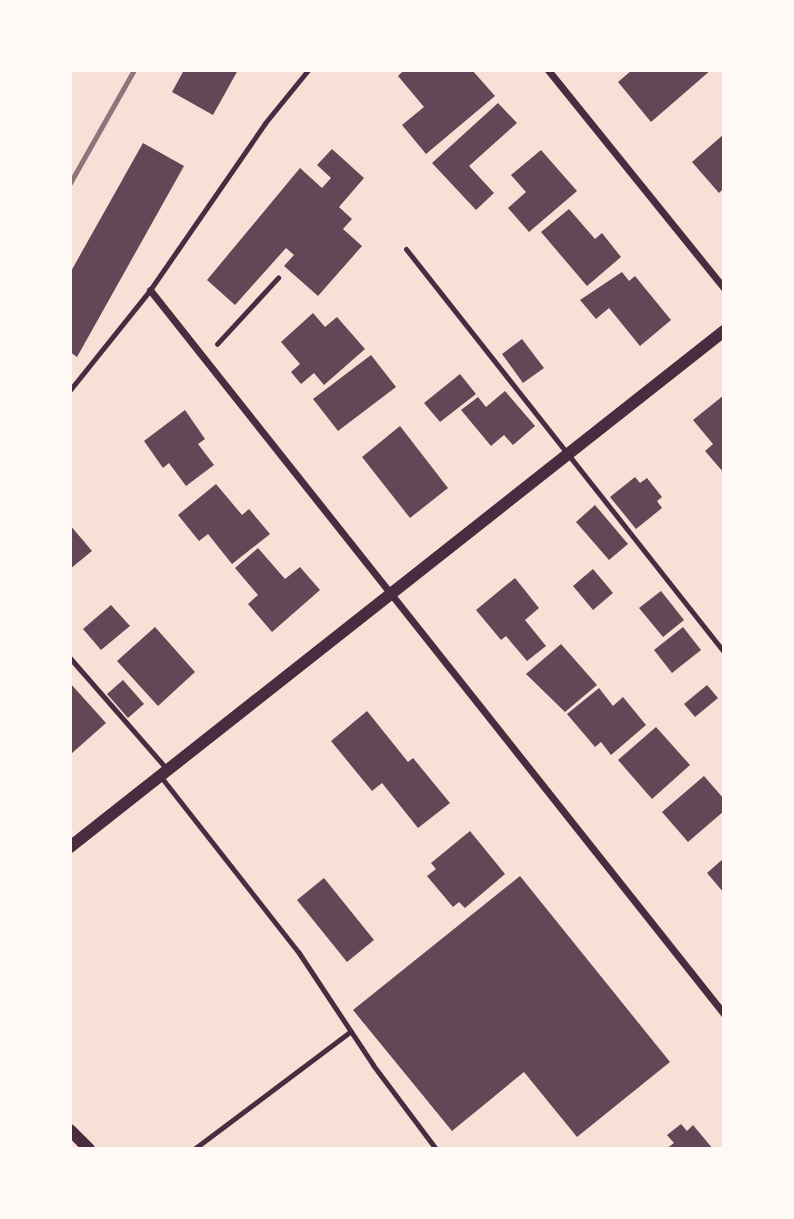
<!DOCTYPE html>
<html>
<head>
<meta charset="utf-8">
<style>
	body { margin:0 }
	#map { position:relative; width:794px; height:1219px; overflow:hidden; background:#f7e1d7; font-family:Jost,sans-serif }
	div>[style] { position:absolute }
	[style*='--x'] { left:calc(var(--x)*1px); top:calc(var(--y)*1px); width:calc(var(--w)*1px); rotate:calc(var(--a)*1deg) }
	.building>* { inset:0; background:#644757 }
	.path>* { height:4.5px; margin:-2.25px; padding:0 2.25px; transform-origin:2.25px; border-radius:2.25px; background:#4a2c40 }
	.service>* { height:5px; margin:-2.5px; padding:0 2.5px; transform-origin:2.5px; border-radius:2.5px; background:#4a2c40 }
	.minor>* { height:7px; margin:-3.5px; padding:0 3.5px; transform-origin:3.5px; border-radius:3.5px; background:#4a2c40 }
	.tertiary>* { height:12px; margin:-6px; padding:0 6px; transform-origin:6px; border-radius:6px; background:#4a2c40 }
	.rail>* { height:5px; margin:-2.5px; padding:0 2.5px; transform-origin:2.5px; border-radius:2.5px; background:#8f747c }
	span { translate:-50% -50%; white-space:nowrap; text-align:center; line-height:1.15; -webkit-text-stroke:6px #fffaf5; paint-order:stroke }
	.frame { position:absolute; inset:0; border:72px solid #fffaf5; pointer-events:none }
</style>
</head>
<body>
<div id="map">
	<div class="building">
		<div style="clip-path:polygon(184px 70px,238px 70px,213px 115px,172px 92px)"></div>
		<div style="clip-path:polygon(404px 70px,472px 70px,495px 96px,426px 154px,402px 125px,424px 107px,398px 76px)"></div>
		<div style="clip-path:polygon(632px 70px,711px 70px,651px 122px,618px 82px)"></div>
		<div style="clip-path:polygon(498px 103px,517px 123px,469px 166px,494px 193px,476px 210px,432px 163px)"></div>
		<div style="clip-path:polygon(724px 134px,724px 188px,719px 193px,692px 162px)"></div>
		<div style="clip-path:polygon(143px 143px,184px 166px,77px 357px,70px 352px,70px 273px)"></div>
		<div style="clip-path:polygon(332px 149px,364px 178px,339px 207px,352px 219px,343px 229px,362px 246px,318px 296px,284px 266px,294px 255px,286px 248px,235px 305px,207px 280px,300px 168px,322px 188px,331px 178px,317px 165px)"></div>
		<div style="clip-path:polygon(541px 150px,577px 191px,529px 232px,508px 208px,526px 192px,511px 175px)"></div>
		<div style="clip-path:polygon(569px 209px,595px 239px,602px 233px,621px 257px,587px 286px,541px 232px)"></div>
		<div style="clip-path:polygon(622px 272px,629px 281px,635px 276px,671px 320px,640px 346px,609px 308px,596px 319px,580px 300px)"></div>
		<div style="clip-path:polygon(313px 313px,325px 327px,337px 317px,365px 349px,324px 385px,314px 373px,301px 384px,291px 372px,300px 364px,281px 342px)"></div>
		<div style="clip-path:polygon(522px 339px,544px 368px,523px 383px,502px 354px)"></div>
		<div style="clip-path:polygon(371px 355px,396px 387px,338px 431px,313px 399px)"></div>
		<div style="clip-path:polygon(460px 374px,476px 394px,440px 422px,424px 403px)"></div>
		<div style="clip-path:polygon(505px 391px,535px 426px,513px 445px,504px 435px,491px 446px,461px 410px,478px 397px,486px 407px)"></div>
		<div style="clip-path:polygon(724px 395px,724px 473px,705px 451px,713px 444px,693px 420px)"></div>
		<div style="clip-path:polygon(185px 410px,205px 439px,198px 444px,214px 465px,186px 486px,169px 463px,163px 468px,144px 441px)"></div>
		<div style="clip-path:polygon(400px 426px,448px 488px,410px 518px,362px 457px)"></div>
		<div style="clip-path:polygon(635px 477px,640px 483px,647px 478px,662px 497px,657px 501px,662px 508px,636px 529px,610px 497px)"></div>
		<div style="clip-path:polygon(216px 484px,242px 515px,249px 509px,270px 534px,232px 564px,208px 534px,199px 541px,178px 515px)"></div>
		<div style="clip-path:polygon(595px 505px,628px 544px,609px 560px,576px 522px)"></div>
		<div style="clip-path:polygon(70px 525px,92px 551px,70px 569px)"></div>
		<div style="clip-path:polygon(258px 548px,285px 579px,300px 567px,320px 590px,272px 632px,248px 604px,258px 595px,235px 568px)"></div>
		<div style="clip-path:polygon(593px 569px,613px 593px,593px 610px,573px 586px)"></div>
		<div style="clip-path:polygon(515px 578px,539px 608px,525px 620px,546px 646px,527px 661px,506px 636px,501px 640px,476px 610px)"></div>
		<div style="clip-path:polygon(661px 591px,684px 620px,663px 637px,639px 608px)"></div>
		<div style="clip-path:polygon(111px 605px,130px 626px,101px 650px,83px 629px)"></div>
		<div style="clip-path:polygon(155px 627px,195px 672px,158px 706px,117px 661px)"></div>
		<div style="clip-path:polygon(683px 627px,701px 650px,672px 673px,654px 650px)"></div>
		<div style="clip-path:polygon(561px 644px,597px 685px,565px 712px,526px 674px)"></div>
		<div style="clip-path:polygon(123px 680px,144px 704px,128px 718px,107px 694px)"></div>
		<div style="clip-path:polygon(70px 683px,106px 723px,71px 754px,70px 752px)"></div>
		<div style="clip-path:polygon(707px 685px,718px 698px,695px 717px,684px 704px)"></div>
		<div style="clip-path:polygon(599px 688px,613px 706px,623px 697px,646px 725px,611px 755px,601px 742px,595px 747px,567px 714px)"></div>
		<div style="clip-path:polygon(367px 711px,408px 762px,413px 758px,450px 803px,418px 828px,382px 783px,372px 791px,331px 741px)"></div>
		<div style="clip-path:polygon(656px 727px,690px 765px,652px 799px,618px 760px)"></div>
		<div style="clip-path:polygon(704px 776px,724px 799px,724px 811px,688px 842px,662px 812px)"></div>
		<div style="clip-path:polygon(470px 831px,505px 874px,465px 908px,459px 902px,453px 907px,427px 876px,436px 869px,431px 863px)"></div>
		<div style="clip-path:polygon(724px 858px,724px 893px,707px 873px)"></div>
		<div style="clip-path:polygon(520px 876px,670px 1062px,577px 1137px,524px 1072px,452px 1131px,353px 1010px)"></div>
		<div style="clip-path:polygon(324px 878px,374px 940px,347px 962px,297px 900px)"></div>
		<div style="clip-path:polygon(681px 1124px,687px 1131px,693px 1125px,713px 1149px,666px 1149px,674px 1143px,667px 1135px)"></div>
	</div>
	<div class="path">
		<div style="--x:217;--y:344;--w:90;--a:-47.3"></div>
	</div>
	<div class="service">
		<div style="--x:406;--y:249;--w:513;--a:51.72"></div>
		<div style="--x:70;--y:390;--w:128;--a:-51.3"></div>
		<div style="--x:150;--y:290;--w:203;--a:-55.4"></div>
		<div style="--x:265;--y:123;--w:68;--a:-50.9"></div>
		<div style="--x:70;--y:658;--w:147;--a:48.9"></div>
		<div style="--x:161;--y:777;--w:224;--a:51.9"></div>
		<div style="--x:299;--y:953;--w:134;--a:56.5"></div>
		<div style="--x:373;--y:1065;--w:105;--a:53.1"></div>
		<div style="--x:194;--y:1149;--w:196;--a:-36.9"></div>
	</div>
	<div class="minor">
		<div style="--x:548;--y:70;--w:280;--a:51.1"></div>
		<div style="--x:150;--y:290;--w:924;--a:51.59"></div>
	</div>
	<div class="tertiary">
		<div style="--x:70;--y:847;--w:833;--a:-38.27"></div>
		<div style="--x:70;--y:1130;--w:27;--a:45"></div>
	</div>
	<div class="rail">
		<div style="--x:70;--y:183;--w:130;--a:-60.5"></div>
	</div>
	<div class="frame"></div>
</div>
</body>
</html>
